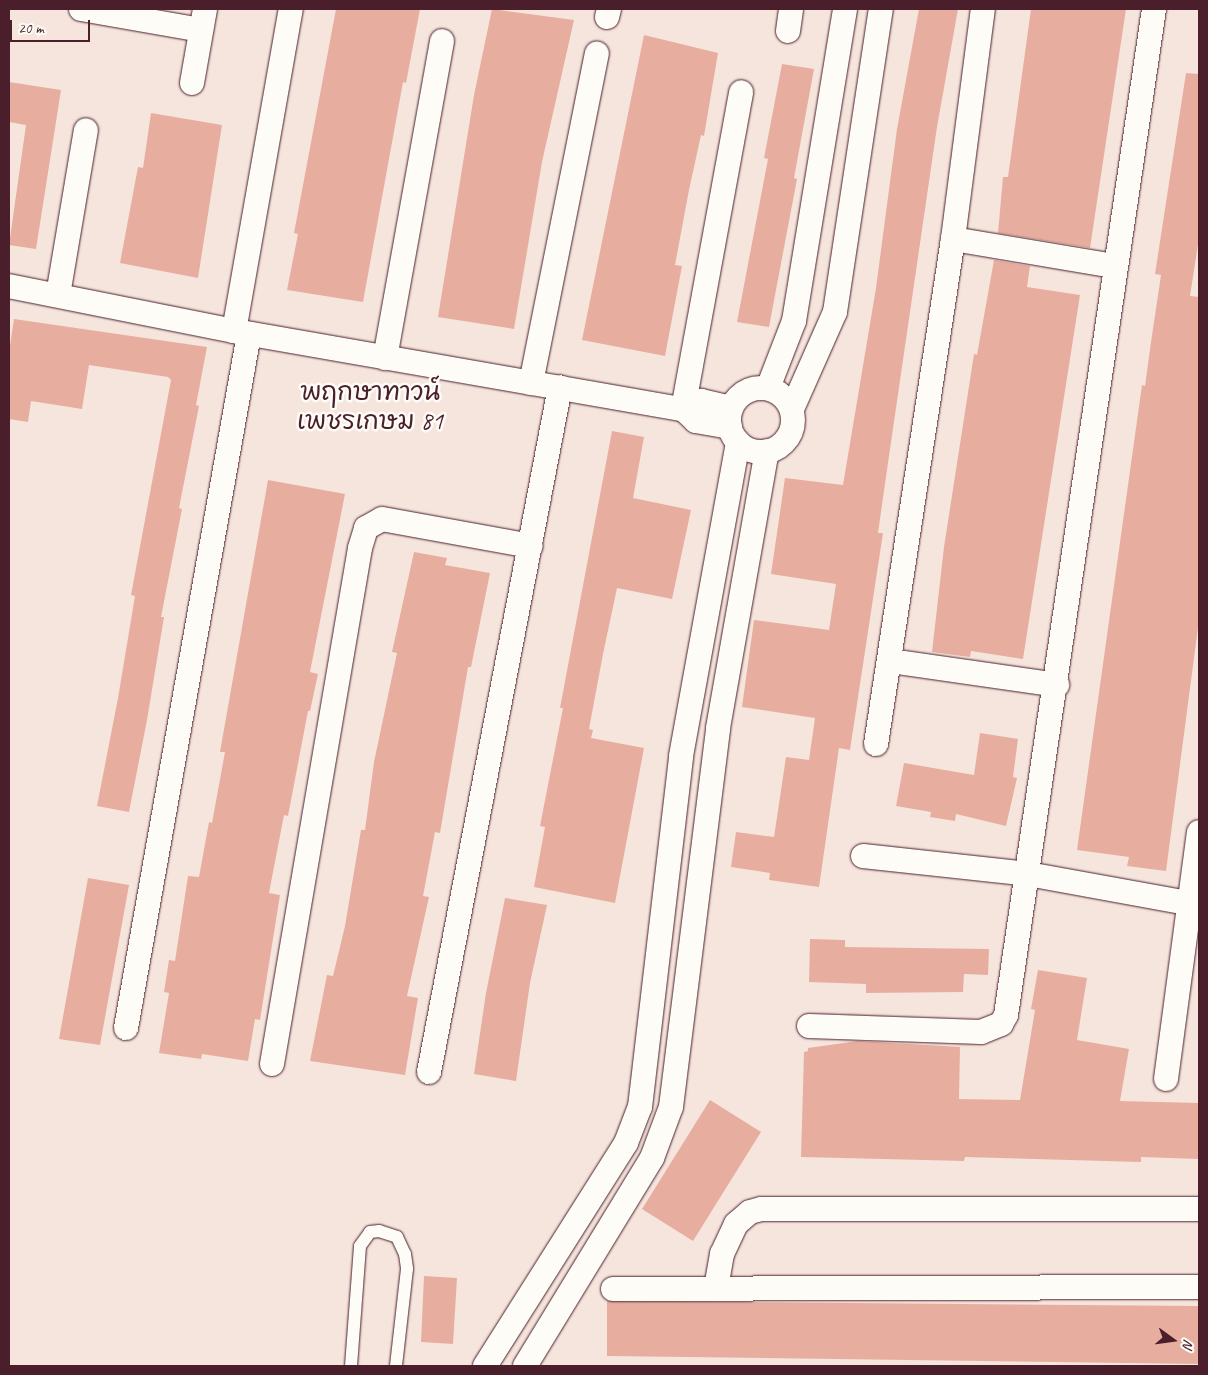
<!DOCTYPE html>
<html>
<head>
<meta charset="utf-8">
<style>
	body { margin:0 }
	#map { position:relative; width:1208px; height:1375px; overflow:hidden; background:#f6e5dd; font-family:Caveat,"Playpen Sans Thai",sans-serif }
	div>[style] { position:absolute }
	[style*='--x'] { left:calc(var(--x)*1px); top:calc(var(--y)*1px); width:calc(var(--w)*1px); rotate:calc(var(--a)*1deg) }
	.building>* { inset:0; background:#e7aea0 }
	.roads { filter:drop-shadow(0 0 1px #4a1f2b) drop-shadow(0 0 1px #4a1f2b) }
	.lane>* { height:12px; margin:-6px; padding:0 6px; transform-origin:6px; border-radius:6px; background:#fdfcf7 }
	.street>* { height:24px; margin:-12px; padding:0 12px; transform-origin:12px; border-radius:12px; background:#fdfcf7 }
	.street>.ring { margin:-12px; padding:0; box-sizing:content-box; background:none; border:24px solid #fdfcf7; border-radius:50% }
	span { translate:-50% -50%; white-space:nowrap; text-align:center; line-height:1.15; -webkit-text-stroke:5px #fdfcf7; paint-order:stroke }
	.neighbourhood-label { font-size:25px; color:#4a1f2b }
	.frame { position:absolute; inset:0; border:10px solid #4a1f2b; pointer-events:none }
	.north { position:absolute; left:1148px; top:1315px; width:50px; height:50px; -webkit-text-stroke:4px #fdfcf7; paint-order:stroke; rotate:104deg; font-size:14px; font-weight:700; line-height:20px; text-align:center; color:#4a1f2b }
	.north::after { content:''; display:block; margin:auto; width:18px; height:22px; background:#4a1f2b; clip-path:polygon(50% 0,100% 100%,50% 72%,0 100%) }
	.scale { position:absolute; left:10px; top:20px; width:80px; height:22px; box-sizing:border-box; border:2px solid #4a1f2b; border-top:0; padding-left:6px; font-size:15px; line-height:18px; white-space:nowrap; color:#4a1f2b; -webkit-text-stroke:4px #fdfcf7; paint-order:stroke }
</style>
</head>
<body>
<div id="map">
	<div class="building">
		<div style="clip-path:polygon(336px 9px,420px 9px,406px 83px,403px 82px,363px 302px,287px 290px,298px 234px,294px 233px)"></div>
		<div style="clip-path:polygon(492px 9px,574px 20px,542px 162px,514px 329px,438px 317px,474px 95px)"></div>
		<div style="clip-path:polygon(919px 9px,958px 9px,937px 127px,889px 456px,878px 533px,883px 533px,850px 750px,839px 748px,819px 887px,769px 880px,770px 873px,731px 867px,736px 832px,774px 837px,786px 757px,809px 760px,815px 718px,742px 707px,754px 620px,829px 630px,836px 584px,771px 574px,785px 478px,843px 485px,876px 288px,897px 129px)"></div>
		<div style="clip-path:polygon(1031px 9px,1126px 9px,1090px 248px,998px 233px,1003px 177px,1008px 177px)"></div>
		<div style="clip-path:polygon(644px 35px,718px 53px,704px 136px,701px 135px,689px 190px,675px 265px,682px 266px,665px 356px,582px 340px)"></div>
		<div style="clip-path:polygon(782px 64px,814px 69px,794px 178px,797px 179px,769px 327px,737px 322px,768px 159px,764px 158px)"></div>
		<div style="clip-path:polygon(1186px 73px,1199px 74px,1199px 238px,1190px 296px,1199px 297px,1199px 620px,1166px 871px,1127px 866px,1129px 857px,1077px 850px,1142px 385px,1145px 386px,1151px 342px,1161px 275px,1155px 274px)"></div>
		<div style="clip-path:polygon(9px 82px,61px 90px,36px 249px,9px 245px,26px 125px,9px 122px)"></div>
		<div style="clip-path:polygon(151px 113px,222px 125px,198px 278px,120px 263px,138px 167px,143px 168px)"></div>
		<div style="clip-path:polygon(994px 260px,1030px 266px,1027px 287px,1080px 295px,1023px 659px,971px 651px,970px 657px,932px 652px,944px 547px,974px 354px,977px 355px)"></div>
		<div style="clip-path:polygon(14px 319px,207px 347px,196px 405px,199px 406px,179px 508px,182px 509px,161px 617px,164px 617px,147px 720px,129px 812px,97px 806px,118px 698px,135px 596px,131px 595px,171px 380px,168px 377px,89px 365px,82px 409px,31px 401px,28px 422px,9px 419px,9px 352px)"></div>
		<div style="clip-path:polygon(612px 431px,644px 437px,633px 498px,691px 510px,672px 599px,617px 588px,603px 654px,589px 729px,593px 730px,591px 738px,644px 748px,615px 903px,534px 887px,545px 827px,540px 826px,563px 708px,560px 708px)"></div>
		<div style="clip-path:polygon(268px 480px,345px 494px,310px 672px,318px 674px,310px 711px,308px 711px,288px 816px,284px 815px,269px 893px,280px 895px,260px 1020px,255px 1019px,248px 1061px,202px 1054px,201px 1059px,159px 1053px,169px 993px,164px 992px,169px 960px,175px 961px,188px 876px,199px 877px,209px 822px,212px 823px,225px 752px,220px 752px)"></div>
		<div style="clip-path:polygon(414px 552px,447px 558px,445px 565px,490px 573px,471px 667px,468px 667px,440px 833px,435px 832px,423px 896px,429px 897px,407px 996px,418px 998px,405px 1075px,310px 1061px,327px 975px,333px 976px,345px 926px,361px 830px,365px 830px,374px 762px,397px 653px,392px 652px)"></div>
		<div style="clip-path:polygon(980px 733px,1018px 739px,1013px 777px,1017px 778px,1006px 826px,956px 814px,955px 821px,930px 817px,931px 812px,896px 806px,904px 763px,974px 775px)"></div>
		<div style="clip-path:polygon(88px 878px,129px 885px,100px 1045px,59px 1039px)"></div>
		<div style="clip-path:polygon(505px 898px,547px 905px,530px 983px,516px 1081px,474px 1074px,486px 993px)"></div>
		<div style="clip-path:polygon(810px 939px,845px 940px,845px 947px,989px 949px,988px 975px,964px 974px,963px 992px,866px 993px,866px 984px,809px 982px)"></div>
		<div style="clip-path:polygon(1038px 970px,1087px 978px,1077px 1040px,1129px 1049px,1120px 1101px,1199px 1103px,1199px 1159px,1141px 1157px,1141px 1162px,965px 1157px,964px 1161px,801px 1157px,804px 1052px,808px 1051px,808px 1048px,858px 1041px,960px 1047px,959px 1099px,1020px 1100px,1035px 1010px,1031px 1009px)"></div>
		<div style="clip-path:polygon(710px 1100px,761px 1132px,693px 1241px,642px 1209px)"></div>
		<div style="clip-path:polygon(424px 1276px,457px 1278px,453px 1344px,421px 1342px)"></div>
		<div style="clip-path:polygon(607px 1301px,1199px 1306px,1199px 1364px,607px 1356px)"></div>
	</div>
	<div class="roads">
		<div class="lane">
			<div style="--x:351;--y:1366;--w:120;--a:-85.7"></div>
			<div style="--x:360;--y:1246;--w:17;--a:-54"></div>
			<div style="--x:370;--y:1232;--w:9;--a:-6"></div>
			<div style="--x:379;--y:1231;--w:19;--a:18"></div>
			<div style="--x:397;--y:1237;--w:19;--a:65"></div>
			<div style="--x:405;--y:1254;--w:15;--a:82"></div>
			<div style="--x:407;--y:1269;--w:98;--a:96.5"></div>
		</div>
		<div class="street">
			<div style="--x:81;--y:9;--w:122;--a:9.9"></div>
			<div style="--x:607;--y:17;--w:8;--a:-76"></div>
			<div style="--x:788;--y:31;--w:22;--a:-82"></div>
			<div style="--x:192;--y:83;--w:75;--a:-80"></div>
			<div style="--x:953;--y:239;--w:164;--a:9.5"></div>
			<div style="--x:9;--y:286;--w:229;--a:11.3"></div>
			<div style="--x:234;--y:331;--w:456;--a:9.9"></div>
			<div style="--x:683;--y:409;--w:322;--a:-79.6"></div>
			<div style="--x:58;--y:295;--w:167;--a:-80.4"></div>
			<div style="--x:234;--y:331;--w:327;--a:-80"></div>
			<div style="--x:385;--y:358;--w:322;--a:-79.8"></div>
			<div style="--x:531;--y:383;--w:336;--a:-78.7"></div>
			<div style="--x:768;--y:388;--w:72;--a:-68.8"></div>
			<div style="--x:794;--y:321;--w:316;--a:-80.7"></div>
			<div class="ring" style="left:729px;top:388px;width:40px;height:40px"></div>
			<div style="--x:792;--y:409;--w:106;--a:-66.1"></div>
			<div style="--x:835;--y:312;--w:306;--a:-81.4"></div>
			<div style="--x:730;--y:427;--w:35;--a:-170"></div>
			<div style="--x:696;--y:421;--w:18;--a:-137"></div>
			<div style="--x:683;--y:409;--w:20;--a:-24"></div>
			<div style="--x:701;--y:401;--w:31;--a:13"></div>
			<div style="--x:891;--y:661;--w:168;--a:8.2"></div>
			<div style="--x:876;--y:744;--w:511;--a:-81.33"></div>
			<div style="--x:953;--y:239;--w:232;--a:-82.6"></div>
			<div style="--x:863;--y:856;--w:166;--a:6.2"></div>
			<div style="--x:1028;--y:874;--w:174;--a:10.3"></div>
			<div style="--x:809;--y:1026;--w:172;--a:2"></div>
			<div style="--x:981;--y:1032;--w:22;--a:-22"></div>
			<div style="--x:1001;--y:1024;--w:10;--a:-61"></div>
			<div style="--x:1006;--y:1015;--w:1017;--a:-81.63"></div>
			<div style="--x:126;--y:1028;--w:705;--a:-79.95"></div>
			<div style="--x:272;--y:1064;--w:523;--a:-80.32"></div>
			<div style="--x:360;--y:548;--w:21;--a:-73"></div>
			<div style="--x:366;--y:528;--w:18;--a:-29"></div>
			<div style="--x:382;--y:519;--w:151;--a:10.3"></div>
			<div style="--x:429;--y:1072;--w:697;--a:-79.17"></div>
			<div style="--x:1166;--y:1079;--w:249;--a:-82.4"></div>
			<div style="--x:716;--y:1288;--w:35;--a:-80"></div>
			<div style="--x:722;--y:1254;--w:33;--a:-65"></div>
			<div style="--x:736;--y:1224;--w:18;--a:-41"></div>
			<div style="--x:750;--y:1212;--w:11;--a:-15"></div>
			<div style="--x:761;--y:1209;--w:438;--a:0"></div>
			<div style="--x:613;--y:1289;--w:586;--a:-0.2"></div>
			<div style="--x:485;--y:1366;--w:264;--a:-57.7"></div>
			<div style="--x:626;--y:1143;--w:39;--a:-69"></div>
			<div style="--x:640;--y:1107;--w:353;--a:-83.3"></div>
			<div style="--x:681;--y:756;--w:319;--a:-79.7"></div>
			<div style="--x:525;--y:1366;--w:244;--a:-58.6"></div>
			<div style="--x:652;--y:1158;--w:54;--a:-69.6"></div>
			<div style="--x:671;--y:1107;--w:382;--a:-82.9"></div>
			<div style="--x:718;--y:728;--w:281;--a:-80"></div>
		</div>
	</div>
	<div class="neighbourhood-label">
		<span style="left:370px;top:407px">พฤกษาทาวน์<br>เพชรเกษม 81</span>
	</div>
	<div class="frame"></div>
	<div class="north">N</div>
	<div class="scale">20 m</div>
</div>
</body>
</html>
